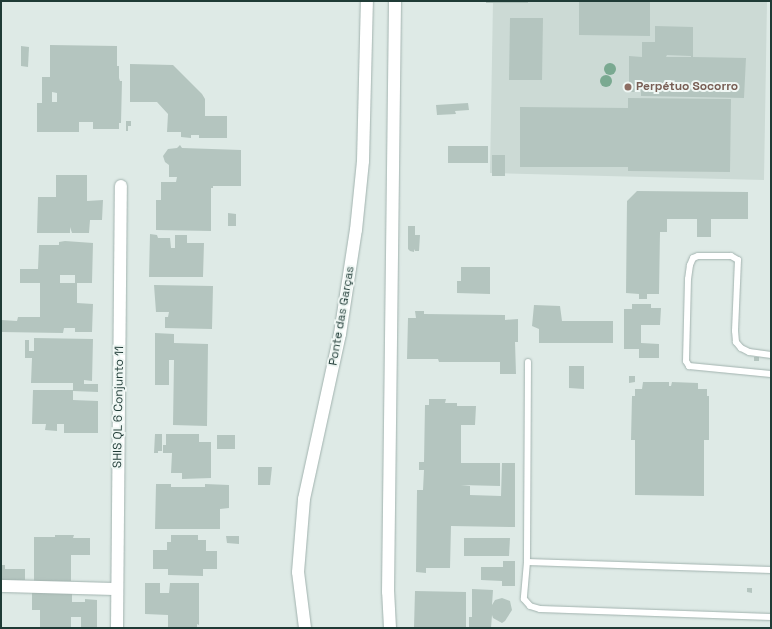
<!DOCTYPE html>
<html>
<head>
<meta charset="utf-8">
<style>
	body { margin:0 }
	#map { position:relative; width:772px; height:629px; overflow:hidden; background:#deeae6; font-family:"Space Grotesk",sans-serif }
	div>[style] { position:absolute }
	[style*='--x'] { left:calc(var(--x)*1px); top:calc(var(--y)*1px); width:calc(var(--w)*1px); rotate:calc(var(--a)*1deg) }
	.built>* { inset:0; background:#ccdad5 }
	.building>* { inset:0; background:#b4c5bf }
	.roads { filter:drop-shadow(0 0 1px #a1b2ae) drop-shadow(0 0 1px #a1b2ae) }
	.lane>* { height:6px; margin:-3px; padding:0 3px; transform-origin:3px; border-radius:3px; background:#fff }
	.street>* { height:12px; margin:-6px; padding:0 6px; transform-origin:6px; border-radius:6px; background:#fff }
	.secondary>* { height:12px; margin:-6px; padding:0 6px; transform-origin:6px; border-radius:6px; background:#fff }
	.trees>* { width:12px; height:12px; margin:-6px; border-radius:50%; background:#7aa991 }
	.dots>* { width:11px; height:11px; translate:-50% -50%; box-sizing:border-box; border:2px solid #eff7f4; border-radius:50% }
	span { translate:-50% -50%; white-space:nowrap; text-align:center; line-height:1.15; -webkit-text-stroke:4px #eff7f4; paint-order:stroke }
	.education-label { font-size:12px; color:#785e54; font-weight:700 }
	.left { translate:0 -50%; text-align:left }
	.street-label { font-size:12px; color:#1f3b36 }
	.frame { position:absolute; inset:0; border:2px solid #1f3b36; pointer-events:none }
</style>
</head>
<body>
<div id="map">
	<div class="built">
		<div style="clip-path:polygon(493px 1px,767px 1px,764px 180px,490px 173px)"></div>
	</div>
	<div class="building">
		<div style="clip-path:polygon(486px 1px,528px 1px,528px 3px,486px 3px)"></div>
		<div style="clip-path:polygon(579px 1px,650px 1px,650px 36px,579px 35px)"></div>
		<div style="clip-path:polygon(510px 18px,543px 18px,542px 80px,509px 80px)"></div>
		<div style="clip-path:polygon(evenodd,655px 26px,693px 27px,693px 57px,746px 58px,744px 98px,641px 96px,641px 92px,629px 92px,629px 56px,642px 57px,642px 42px,655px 42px,655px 26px,667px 55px,691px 56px,691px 57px,666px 57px,667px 55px)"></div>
		<div style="clip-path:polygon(evenodd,50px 45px,117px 46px,117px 66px,119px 66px,119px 78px,120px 81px,122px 81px,121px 123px,119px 123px,119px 129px,93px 129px,93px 122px,79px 122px,79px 132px,37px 132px,37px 103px,42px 103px,42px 77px,50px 77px,50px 45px,52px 92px,57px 93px,57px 102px,52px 102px,52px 92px)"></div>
		<div style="clip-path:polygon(21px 46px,29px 47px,28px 67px,21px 66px)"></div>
		<div style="clip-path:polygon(130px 64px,173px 65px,202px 94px,205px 99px,205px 116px,227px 116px,227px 138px,199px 138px,199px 135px,191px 135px,191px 138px,181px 137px,181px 132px,167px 132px,168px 114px,157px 102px,130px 102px)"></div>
		<div style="clip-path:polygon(628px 98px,731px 99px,730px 172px,628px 171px,628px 167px,520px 167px,520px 107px,628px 108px)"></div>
		<div style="clip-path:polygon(468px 103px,469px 110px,455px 111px,456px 114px,437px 115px,436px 105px)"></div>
		<div style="clip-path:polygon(126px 121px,131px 121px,131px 126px,128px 126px,128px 131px,126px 131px)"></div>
		<div style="clip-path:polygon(180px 145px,182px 148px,241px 150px,241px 186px,213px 186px,213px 188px,211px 188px,211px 231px,156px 230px,156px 200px,161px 200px,161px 182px,176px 182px,177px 177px,169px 177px,169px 165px,165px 162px,163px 156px,168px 149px,177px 148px)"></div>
		<div style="clip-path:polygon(448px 146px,488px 146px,488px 163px,448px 163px)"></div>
		<div style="clip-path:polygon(492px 155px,505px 155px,505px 176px,492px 176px)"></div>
		<div style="clip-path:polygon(56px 175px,87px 175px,87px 201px,103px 200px,102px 220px,90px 220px,89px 233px,72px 233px,70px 227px,70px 233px,37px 233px,38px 197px,56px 197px)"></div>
		<div style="clip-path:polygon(637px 191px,748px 192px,748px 219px,711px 219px,711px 237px,697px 237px,697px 219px,667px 219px,667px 232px,660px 232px,659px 294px,647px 294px,647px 299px,639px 299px,639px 294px,626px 293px,627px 201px)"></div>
		<div style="clip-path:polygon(228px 213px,236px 214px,236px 226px,228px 226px)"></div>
		<div style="clip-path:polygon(408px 226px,415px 226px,415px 235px,420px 235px,419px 251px,415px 251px,414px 249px,414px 252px,410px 251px,408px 249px)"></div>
		<div style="clip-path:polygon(150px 234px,157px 235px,158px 238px,170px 238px,171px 248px,175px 248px,175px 235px,187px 235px,187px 243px,204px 243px,203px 277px,149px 277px)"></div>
		<div style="clip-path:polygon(evenodd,65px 241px,93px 243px,92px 283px,77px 283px,77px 303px,93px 304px,92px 332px,75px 332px,75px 328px,64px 328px,63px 333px,1px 332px,1px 320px,17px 321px,18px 317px,40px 317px,40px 283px,20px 283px,20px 269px,38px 269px,39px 245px,59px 245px,59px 242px,65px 241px,60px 275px,75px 275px,75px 283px,60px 283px,60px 275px)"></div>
		<div style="clip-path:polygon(461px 267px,490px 267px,490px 294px,457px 293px,457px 281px,461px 281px)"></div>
		<div style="clip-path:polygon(154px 285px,213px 286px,212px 329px,165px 328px,165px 317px,168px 317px,169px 312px,156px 312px)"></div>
		<div style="clip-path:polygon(632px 304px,651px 304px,651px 308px,661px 308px,660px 325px,641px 325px,641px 343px,659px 344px,659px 358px,639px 358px,639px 349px,624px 349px,624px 309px,632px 309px)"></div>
		<div style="clip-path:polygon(534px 305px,560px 306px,562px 321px,613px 321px,613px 343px,539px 343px,539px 329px,532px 326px)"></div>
		<div style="clip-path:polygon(415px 311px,424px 311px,424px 314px,505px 315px,505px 320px,518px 319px,518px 342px,515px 342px,516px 374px,500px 374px,500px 362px,439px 362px,438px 359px,407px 359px,408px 318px,416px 318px)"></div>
		<div style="clip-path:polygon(155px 333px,174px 334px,174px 343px,208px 344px,207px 426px,173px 425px,174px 360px,169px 360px,169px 385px,155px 385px)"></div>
		<div style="clip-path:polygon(34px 338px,93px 339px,92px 381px,84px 380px,84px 384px,98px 384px,98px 392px,73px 391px,73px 383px,31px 383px,32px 358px,25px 358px,25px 340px,29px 340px,29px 351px,34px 351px)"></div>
		<div style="clip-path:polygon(754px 357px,759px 357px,759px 361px,754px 361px)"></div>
		<div style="clip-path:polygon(569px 366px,584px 366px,584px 389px,569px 388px)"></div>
		<div style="clip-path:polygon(629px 376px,635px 376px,635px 382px,629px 383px)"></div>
		<div style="clip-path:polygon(643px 382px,669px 382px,669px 386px,671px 386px,672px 382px,698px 383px,698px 389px,707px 389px,707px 396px,709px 396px,709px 440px,704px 440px,704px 496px,635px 495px,635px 440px,631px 440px,632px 396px,635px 396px,635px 389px,642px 389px)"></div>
		<div style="clip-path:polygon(33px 390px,73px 390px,73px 400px,98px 401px,98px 433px,64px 433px,64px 424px,57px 424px,57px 431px,45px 430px,46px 424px,32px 424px)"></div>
		<div style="clip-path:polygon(429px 399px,446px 399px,445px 403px,457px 403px,457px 406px,476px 406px,475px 425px,461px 425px,461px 463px,500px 463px,500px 486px,461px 485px,470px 486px,470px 495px,501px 496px,502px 463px,515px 463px,515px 527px,451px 526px,450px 568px,426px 568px,426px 573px,416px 572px,417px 490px,423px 490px,424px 470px,419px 470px,419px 462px,424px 462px,425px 405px,429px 405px)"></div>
		<div style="clip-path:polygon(155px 434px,162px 434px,162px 451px,158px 451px,158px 453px,154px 453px)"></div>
		<div style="clip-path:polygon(166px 434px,199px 434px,199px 442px,211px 442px,211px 478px,182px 479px,182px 473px,171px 473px,172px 453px,163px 453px,163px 445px,166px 445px)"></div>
		<div style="clip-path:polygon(217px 435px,235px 435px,235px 449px,217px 449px)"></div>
		<div style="clip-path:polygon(258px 467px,272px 467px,270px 485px,258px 485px)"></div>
		<div style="clip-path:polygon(156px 484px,171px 484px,171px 487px,205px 487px,205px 484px,229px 485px,229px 508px,220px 509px,220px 529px,155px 529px)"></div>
		<div style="clip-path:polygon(55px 535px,74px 535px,73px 538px,90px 538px,90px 555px,71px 555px,71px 581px,34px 581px,34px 537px,55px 537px)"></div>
		<div style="clip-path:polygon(171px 535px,198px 535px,198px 540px,206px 540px,206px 551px,217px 551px,217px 569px,203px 569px,203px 576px,168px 575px,168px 569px,153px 569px,153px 550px,167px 550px,167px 542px,171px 542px)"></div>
		<div style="clip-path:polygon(226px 536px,239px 536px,239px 544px,227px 543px)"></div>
		<div style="clip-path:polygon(464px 538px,510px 538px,509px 556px,464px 556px)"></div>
		<div style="clip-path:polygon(503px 561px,515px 561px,515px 586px,502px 586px,502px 581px,481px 580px,481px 567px,503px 567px)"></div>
		<div style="clip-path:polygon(1px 565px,5px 565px,5px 569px,25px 569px,25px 580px,1px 580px)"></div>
		<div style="clip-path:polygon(145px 583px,160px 583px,160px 593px,169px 593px,170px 583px,199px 583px,199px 625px,197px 624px,197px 628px,168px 628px,168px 615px,145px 614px)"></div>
		<div style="clip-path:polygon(32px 585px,72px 586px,72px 602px,85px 602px,85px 599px,97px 600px,97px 628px,81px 628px,81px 617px,71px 617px,71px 628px,40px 628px,40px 610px,32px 610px)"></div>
		<div style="clip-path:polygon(747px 588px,752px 588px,752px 593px,747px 592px)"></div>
		<div style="clip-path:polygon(472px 589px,493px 590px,492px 605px,495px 600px,502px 598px,510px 601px,512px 610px,505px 621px,502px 623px,493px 618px,492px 615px,491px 628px,469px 628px,469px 617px,472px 617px)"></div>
		<div style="clip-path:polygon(415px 591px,466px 592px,466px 628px,414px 628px)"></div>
	</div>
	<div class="roads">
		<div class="lane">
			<div style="--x:771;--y:355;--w:22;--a:-172"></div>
			<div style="--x:749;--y:352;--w:9;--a:-153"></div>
			<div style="--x:741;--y:348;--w:8;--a:-130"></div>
			<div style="--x:736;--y:342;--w:11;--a:-95"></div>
			<div style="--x:735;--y:331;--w:71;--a:-87.6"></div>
			<div style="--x:738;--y:260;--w:8;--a:-150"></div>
			<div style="--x:731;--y:256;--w:33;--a:180"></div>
			<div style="--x:698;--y:256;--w:5;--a:158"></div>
			<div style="--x:693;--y:258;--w:8;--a:113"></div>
			<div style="--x:690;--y:265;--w:14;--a:98"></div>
			<div style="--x:688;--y:279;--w:82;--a:91.4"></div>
			<div style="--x:686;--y:361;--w:6;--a:59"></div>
			<div style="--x:689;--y:366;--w:82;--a:5.6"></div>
			<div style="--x:528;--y:362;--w:200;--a:90.3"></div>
			<div style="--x:527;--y:562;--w:37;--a:95"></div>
			<div style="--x:524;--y:599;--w:9;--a:49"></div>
			<div style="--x:530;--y:606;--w:10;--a:17"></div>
			<div style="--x:540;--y:609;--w:231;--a:2"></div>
			<div style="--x:527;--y:562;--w:244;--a:1.9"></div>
		</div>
		<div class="street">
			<div style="--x:1;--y:586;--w:116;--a:1.5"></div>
			<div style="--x:117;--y:628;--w:442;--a:-89.5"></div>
		</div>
		<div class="secondary">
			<div style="--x:305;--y:628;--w:56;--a:-97.1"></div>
			<div style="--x:298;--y:572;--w:73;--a:-85.3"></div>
			<div style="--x:304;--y:499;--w:169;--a:-77.7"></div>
			<div style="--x:340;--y:334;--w:105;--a:-81.3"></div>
			<div style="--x:356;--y:230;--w:69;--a:-84.2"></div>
			<div style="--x:363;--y:161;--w:160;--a:-88.6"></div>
			<div style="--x:390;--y:628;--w:36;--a:-93"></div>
			<div style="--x:388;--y:592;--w:591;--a:-89.32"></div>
		</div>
	</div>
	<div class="trees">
		<div style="left:610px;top:69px"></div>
		<div style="left:606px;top:81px"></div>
	</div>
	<div class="dots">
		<div style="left:628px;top:87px;background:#8d6e63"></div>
	</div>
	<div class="education-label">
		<span class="left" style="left:636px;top:87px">Perpétuo Socorro</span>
	</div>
	<div class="street-label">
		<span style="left:342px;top:316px;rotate:-80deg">Ponte das Garças</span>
		<span style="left:119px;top:407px;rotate:-89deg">SHIS QL 6 Conjunto 11</span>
	</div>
	<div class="frame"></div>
</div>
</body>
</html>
